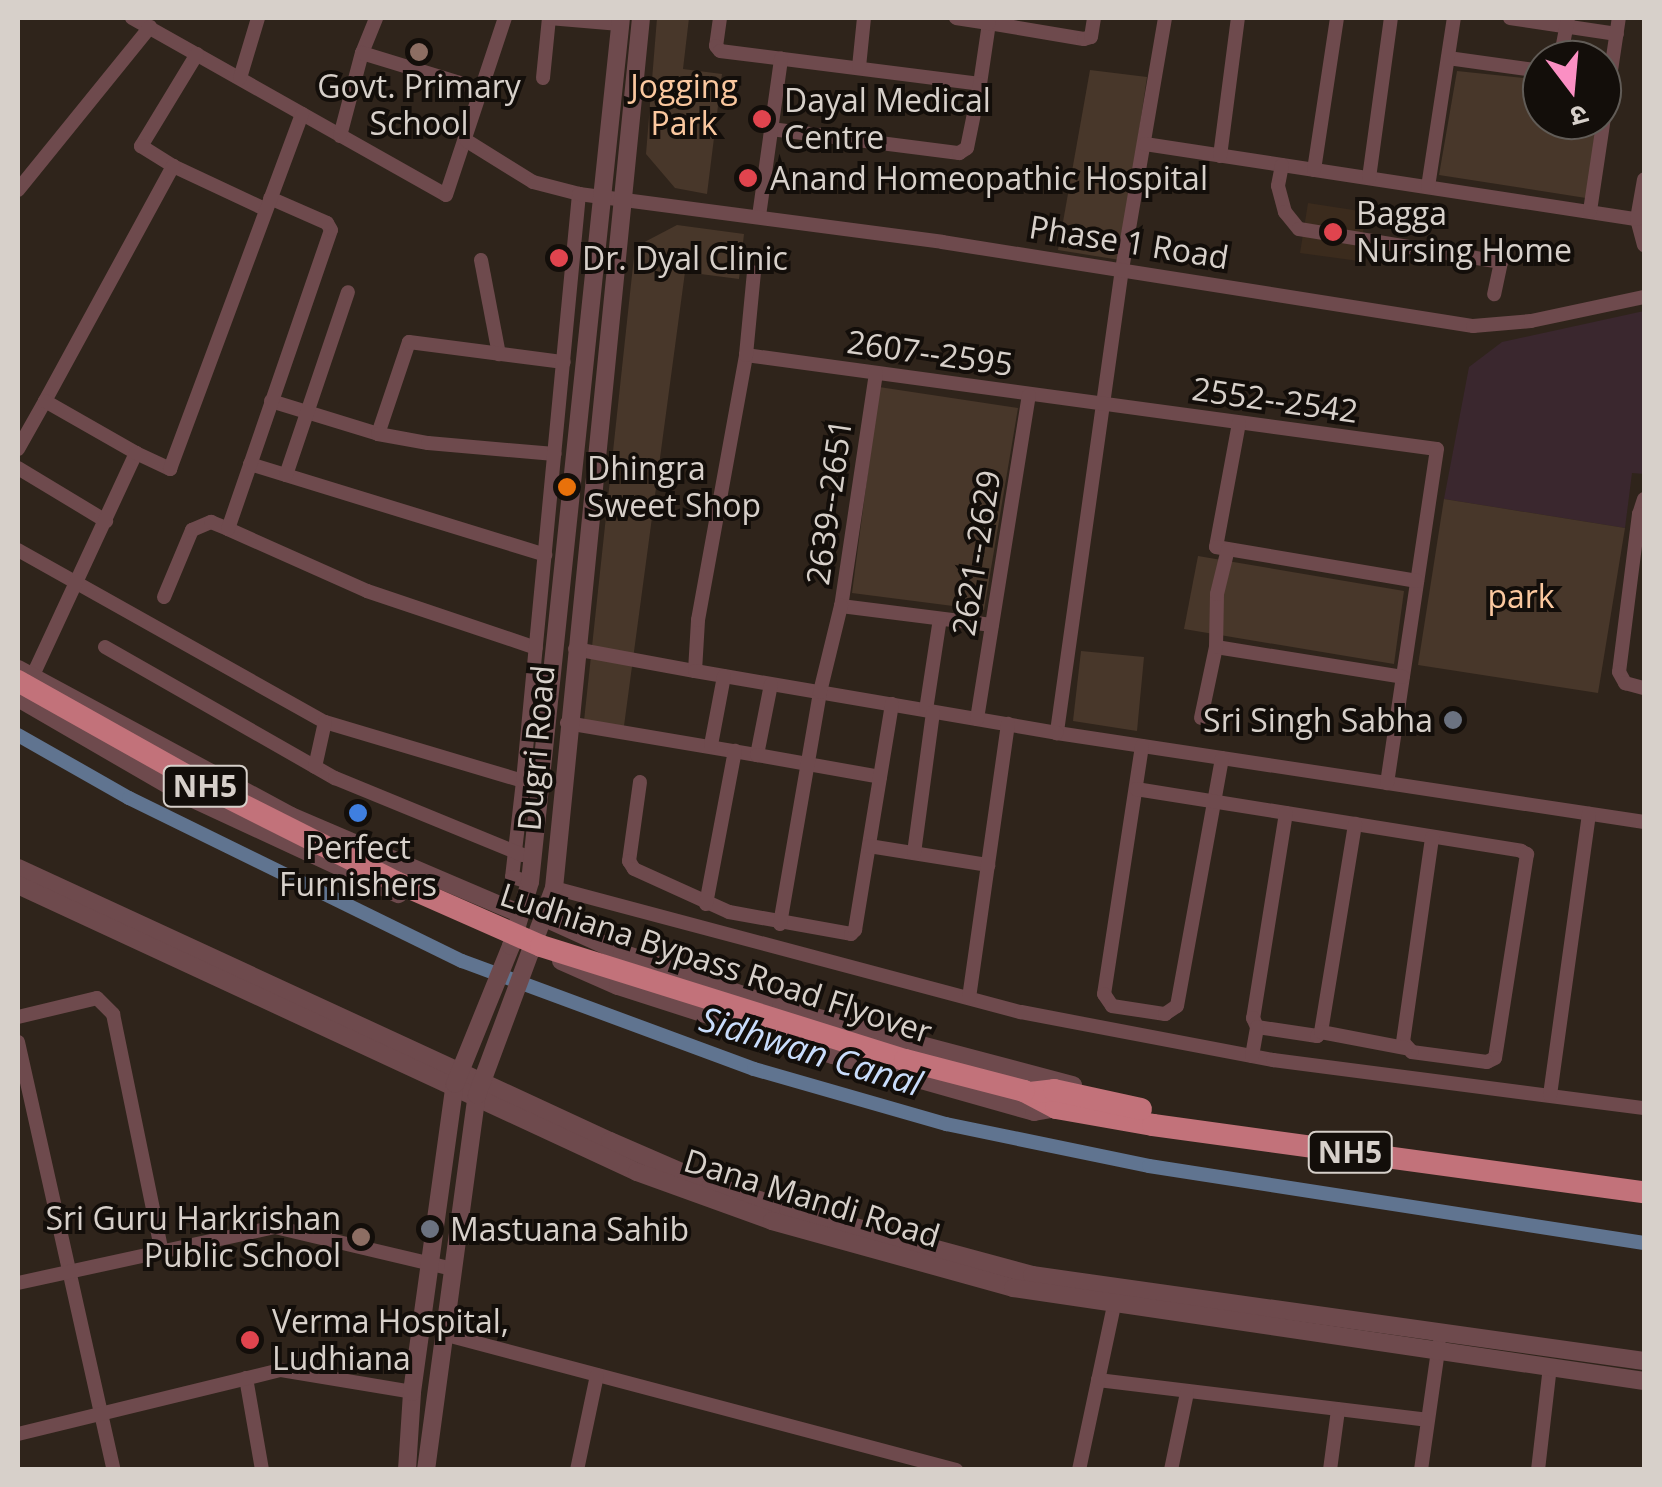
<!DOCTYPE html>
<html>
<head>
<meta charset="utf-8">
<style>
	body { margin:0 }
	#map { position:relative; width:1662px; height:1487px; overflow:hidden; background:#2f241b; font-family:"Open Sans","Noto Sans Devanagari",sans-serif }
	div>[style] { position:absolute }
	[style*='--x'] { left:calc(var(--x)*1px); top:calc(var(--y)*1px); width:calc(var(--w)*1px); rotate:calc(var(--a)*1deg) }
	.built>* { inset:0; background:#3b2b1d }
	.education>* { inset:0; background:#3a272e }
	.green>* { inset:0; background:#48372a }
	.canal>* { height:14px; margin:-7px; padding:0 7px; transform-origin:7px; border-radius:7px; background:#607490 }
	.minor>* { height:14px; margin:-7px; padding:0 7px; transform-origin:7px; border-radius:7px; background:#6e4a4d }
	.tertiary>* { height:18px; margin:-9px; padding:0 9px; transform-origin:9px; border-radius:9px; background:#6e4a4d }
	.trunk>* { height:22px; margin:-11px; padding:0 11px; transform-origin:11px; border-radius:11px; background:#c2727a }
	.trunk-bridge>* { height:22px; margin:-11px; padding:0 11px; transform-origin:11px; border-radius:11px; background:#c2727a }
	.dots>* { width:28px; height:28px; translate:-50% -50%; box-sizing:border-box; border:5px solid #130e0a; border-radius:50% }
	span { translate:-50% -50%; white-space:nowrap; text-align:center; line-height:1.15; -webkit-text-stroke:8px #130e0a; paint-order:stroke }
	.shield-label span { padding:2px 8px; background:#130e0a; border:2px solid; border-radius:8px; -webkit-text-stroke-width:0 }
	.shield-label { font-size:30px; color:#d7d0ca; font-weight:700 }
	.poi-label { font-size:32px; color:#d7d0ca }
	.left { translate:0 -50%; text-align:left }
	.right { translate:-100% -50%; text-align:right }
	.park-label { font-size:32px; color:#fbc89f }
	.street-label { font-size:32px; color:#d7d0ca }
	.water-label { font-size:35px; color:#c9ddfc; font-style:italic }
	.frame { position:absolute; inset:0; border:20px solid #d7d0ca; pointer-events:none }
	.north { position:absolute; left:1522px; top:40px; width:100px; height:100px; box-sizing:border-box; background:#130e0a; border:2px solid #615c57; border-radius:50%; rotate:164deg; font-size:28px; font-weight:700; line-height:40px; text-align:center; color:#d7d0ca }
	.north::after { content:''; display:block; margin:auto; width:35px; height:45px; background:#fb8fc3; clip-path:polygon(50% 0,100% 100%,50% 72%,0 100%) }
</style>
</head>
<body>
<div id="map">
	<div class="built">
		<div style="clip-path:polygon(1308px 203px,1366px 212px,1359px 261px,1300px 253px)"></div>
	</div>
	<div class="education">
		<div style="clip-path:polygon(1644px 311px,1644px 474px,1632px 473px,1625px 528px,1444px 499px,1469px 367px,1502px 342px)"></div>
	</div>
	<div class="green">
		<div style="clip-path:polygon(657px 18px,689px 18px,683px 69px,722px 74px,707px 194px,675px 188px,646px 154px)"></div>
		<div style="clip-path:polygon(1090px 70px,1147px 77px,1120px 260px,1058px 250px)"></div>
		<div style="clip-path:polygon(1457px 71px,1542px 80px,1542px 120px,1597px 120px,1586px 198px,1439px 175px)"></div>
		<div style="clip-path:polygon(677px 225px,744px 234px,739px 279px,685px 272px,624px 726px,584px 721px,635px 247px)"></div>
		<div style="clip-path:polygon(879px 387px,1018px 408px,984px 610px,852px 593px)"></div>
		<div style="clip-path:polygon(1444px 499px,1625px 528px,1598px 693px,1418px 665px)"></div>
		<div style="clip-path:polygon(1198px 556px,1404px 591px,1394px 664px,1184px 629px)"></div>
		<div style="clip-path:polygon(1081px 651px,1144px 657px,1137px 731px,1073px 721px)"></div>
	</div>
	<div class="canal">
		<div style="--x:18;--y:735;--w:128;--a:29.6"></div>
		<div style="--x:129;--y:798;--w:371;--a:26.1"></div>
		<div style="--x:462;--y:961;--w:311;--a:20.3"></div>
		<div style="--x:754;--y:1069;--w:200;--a:16"></div>
		<div style="--x:946;--y:1124;--w:207;--a:11.7"></div>
		<div style="--x:1149;--y:1166;--w:501;--a:8.84"></div>
	</div>
	<div class="minor">
		<div style="--x:132;--y:18;--w:360;--a:29.4"></div>
		<div style="--x:446;--y:195;--w:187;--a:-71.6"></div>
		<div style="--x:720;--y:18;--w:28;--a:98"></div>
		<div style="--x:716;--y:46;--w:6;--a:51"></div>
		<div style="--x:720;--y:51;--w:262;--a:7.2"></div>
		<div style="--x:980;--y:84;--w:62;--a:-81.6"></div>
		<div style="--x:989;--y:23;--w:96;--a:9.6"></div>
		<div style="--x:1084;--y:39;--w:7;--a:-16"></div>
		<div style="--x:1091;--y:37;--w:19;--a:-81"></div>
		<div style="--x:956;--y:18;--w:33;--a:9"></div>
		<div style="--x:1165;--y:18;--w:255;--a:99.7"></div>
		<div style="--x:1122;--y:269;--w:469;--a:98"></div>
		<div style="--x:1057;--y:733;--w:594;--a:8.62"></div>
		<div style="--x:1510;--y:18;--w:108;--a:8.5"></div>
		<div style="--x:362;--y:53;--w:38;--a:-68"></div>
		<div style="--x:197;--y:54;--w:108;--a:121.3"></div>
		<div style="--x:141;--y:146;--w:38;--a:32"></div>
		<div style="--x:173;--y:166;--w:102;--a:25.1"></div>
		<div style="--x:1448;--y:58;--w:95;--a:7.9"></div>
		<div style="--x:1560;--y:60;--w:43;--a:-79.2"></div>
		<div style="--x:859;--y:67;--w:49;--a:-84.2"></div>
		<div style="--x:240;--y:78;--w:63;--a:-73.3"></div>
		<div style="--x:543;--y:78;--w:60;--a:-84.3"></div>
		<div style="--x:549;--y:18;--w:71;--a:4.8"></div>
		<div style="--x:771;--y:129;--w:190;--a:7.3"></div>
		<div style="--x:959;--y:153;--w:9;--a:-32"></div>
		<div style="--x:967;--y:148;--w:65;--a:-78.5"></div>
		<div style="--x:340;--y:136;--w:86;--a:-75.2"></div>
		<div style="--x:362;--y:53;--w:127;--a:17"></div>
		<div style="--x:467;--y:141;--w:78;--a:31.8"></div>
		<div style="--x:533;--y:182;--w:48;--a:14.6"></div>
		<div style="--x:1145;--y:144;--w:498;--a:8.7"></div>
		<div style="--x:1637;--y:219;--w:27;--a:75"></div>
		<div style="--x:1220;--y:156;--w:139;--a:-82.6"></div>
		<div style="--x:1282;--y:165;--w:21;--a:101"></div>
		<div style="--x:1278;--y:186;--w:27;--a:75"></div>
		<div style="--x:1285;--y:212;--w:22;--a:51"></div>
		<div style="--x:1299;--y:229;--w:205;--a:9.3"></div>
		<div style="--x:1501;--y:262;--w:33;--a:102"></div>
		<div style="--x:1314;--y:170;--w:154;--a:-81.4"></div>
		<div style="--x:1369;--y:178;--w:162;--a:-82.2"></div>
		<div style="--x:1428;--y:187;--w:171;--a:-81.3"></div>
		<div style="--x:18;--y:190;--w:210;--a:-51"></div>
		<div style="--x:1590;--y:211;--w:195;--a:-81.5"></div>
		<div style="--x:759;--y:216;--w:159;--a:-82"></div>
		<div style="--x:1637;--y:219;--w:40;--a:-80"></div>
		<div style="--x:481;--y:260;--w:96;--a:79.2"></div>
		<div style="--x:746;--y:355;--w:697;--a:7.75"></div>
		<div style="--x:1437;--y:449;--w:338;--a:98.5"></div>
		<div style="--x:876;--y:373;--w:236;--a:98.5"></div>
		<div style="--x:841;--y:606;--w:152;--a:7.2"></div>
		<div style="--x:45;--y:401;--w:268;--a:-61.4"></div>
		<div style="--x:271;--y:401;--w:112;--a:17.1"></div>
		<div style="--x:378;--y:434;--w:97;--a:-71.4"></div>
		<div style="--x:409;--y:342;--w:156;--a:7.4"></div>
		<div style="--x:1239;--y:423;--w:126;--a:100.5"></div>
		<div style="--x:1216;--y:547;--w:204;--a:9.6"></div>
		<div style="--x:378;--y:434;--w:51;--a:10.2"></div>
		<div style="--x:428;--y:443;--w:127;--a:5"></div>
		<div style="--x:18;--y:449;--w:55;--a:-60.6"></div>
		<div style="--x:45;--y:401;--w:105;--a:29.7"></div>
		<div style="--x:250;--y:464;--w:309;--a:17.1"></div>
		<div style="--x:18;--y:468;--w:103;--a:31.1"></div>
		<div style="--x:286;--y:475;--w:193;--a:-71.3"></div>
		<div style="--x:1644;--y:499;--w:16;--a:108"></div>
		<div style="--x:1639;--y:514;--w:159;--a:97.2"></div>
		<div style="--x:1619;--y:672;--w:13;--a:61"></div>
		<div style="--x:1625;--y:683;--w:20;--a:15"></div>
		<div style="--x:228;--y:529;--w:152;--a:24"></div>
		<div style="--x:367;--y:591;--w:178;--a:18.6"></div>
		<div style="--x:18;--y:550;--w:352;--a:29.3"></div>
		<div style="--x:325;--y:722;--w:207;--a:16.6"></div>
		<div style="--x:523;--y:781;--w:97;--a:96.5"></div>
		<div style="--x:512;--y:877;--w:19;--a:16"></div>
		<div style="--x:164;--y:597;--w:73;--a:-67.3"></div>
		<div style="--x:192;--y:530;--w:21;--a:-23"></div>
		<div style="--x:211;--y:522;--w:18;--a:22"></div>
		<div style="--x:228;--y:529;--w:316;--a:-71"></div>
		<div style="--x:331;--y:230;--w:8;--a:-120"></div>
		<div style="--x:327;--y:223;--w:62;--a:-156.3"></div>
		<div style="--x:105;--y:647;--w:265;--a:29.7"></div>
		<div style="--x:335;--y:778;--w:203;--a:22.3"></div>
		<div style="--x:1216;--y:647;--w:189;--a:9.1"></div>
		<div style="--x:575;--y:649;--w:122;--a:10.4"></div>
		<div style="--x:695;--y:671;--w:51;--a:-86.6"></div>
		<div style="--x:698;--y:620;--w:269;--a:-79.7"></div>
		<div style="--x:746;--y:355;--w:83;--a:-84.5"></div>
		<div style="--x:695;--y:671;--w:367;--a:9.7"></div>
		<div style="--x:33;--y:675;--w:245;--a:-65.1"></div>
		<div style="--x:136;--y:453;--w:38;--a:25"></div>
		<div style="--x:170;--y:469;--w:379;--a:-69.6"></div>
		<div style="--x:926;--y:710;--w:92;--a:-81.3"></div>
		<div style="--x:1201;--y:718;--w:73;--a:-78.1"></div>
		<div style="--x:1216;--y:647;--w:53;--a:-88.9"></div>
		<div style="--x:1217;--y:594;--w:46;--a:-76.3"></div>
		<div style="--x:977;--y:719;--w:328;--a:-80.9"></div>
		<div style="--x:567;--y:723;--w:193;--a:9.6"></div>
		<div style="--x:757;--y:755;--w:72;--a:-78.8"></div>
		<div style="--x:711;--y:745;--w:70;--a:-79.3"></div>
		<div style="--x:1142;--y:746;--w:251;--a:98.7"></div>
		<div style="--x:1104;--y:994;--w:14;--a:56"></div>
		<div style="--x:1112;--y:1006;--w:54;--a:8.6"></div>
		<div style="--x:1165;--y:1014;--w:14;--a:-34"></div>
		<div style="--x:1177;--y:1006;--w:252;--a:-79.7"></div>
		<div style="--x:757;--y:755;--w:125;--a:10.1"></div>
		<div style="--x:315;--y:767;--w:46;--a:-77.5"></div>
		<div style="--x:523;--y:781;--w:590;--a:-84.55"></div>
		<div style="--x:579;--y:194;--w:366;--a:7.5"></div>
		<div style="--x:942;--y:242;--w:538;--a:8.99"></div>
		<div style="--x:1473;--y:326;--w:58;--a:-4.9"></div>
		<div style="--x:1531;--y:321;--w:116;--a:-12"></div>
		<div style="--x:640;--y:782;--w:80;--a:97.9"></div>
		<div style="--x:629;--y:861;--w:9;--a:58"></div>
		<div style="--x:634;--y:869;--w:104;--a:24.4"></div>
		<div style="--x:729;--y:912;--w:124;--a:10.2"></div>
		<div style="--x:851;--y:934;--w:6;--a:-45"></div>
		<div style="--x:855;--y:930;--w:229;--a:-80.7"></div>
		<div style="--x:1136;--y:789;--w:390;--a:9.1"></div>
		<div style="--x:1521;--y:851;--w:7;--a:27"></div>
		<div style="--x:1527;--y:854;--w:206;--a:98.9"></div>
		<div style="--x:1495;--y:1058;--w:9;--a:153"></div>
		<div style="--x:1487;--y:1062;--w:76;--a:-172.4"></div>
		<div style="--x:1412;--y:1052;--w:13;--a:-132"></div>
		<div style="--x:1403;--y:1042;--w:207;--a:-81.9"></div>
		<div style="--x:1286;--y:813;--w:208;--a:99.1"></div>
		<div style="--x:1253;--y:1018;--w:10;--a:66"></div>
		<div style="--x:1257;--y:1027;--w:61;--a:8.5"></div>
		<div style="--x:1317;--y:1036;--w:6;--a:-45"></div>
		<div style="--x:1321;--y:1032;--w:211;--a:-80.7"></div>
		<div style="--x:869;--y:846;--w:121;--a:9.1"></div>
		<div style="--x:914;--y:853;--w:142;--a:-82.3"></div>
		<div style="--x:554;--y:888;--w:483;--a:14.9"></div>
		<div style="--x:1021;--y:1012;--w:257;--a:10.8"></div>
		<div style="--x:1273;--y:1060;--w:374;--a:7.4"></div>
		<div style="--x:706;--y:904;--w:156;--a:-79.3"></div>
		<div style="--x:780;--y:924;--w:235;--a:-80.2"></div>
		<div style="--x:820;--y:692;--w:89;--a:-76.3"></div>
		<div style="--x:969;--y:998;--w:277;--a:-81.9"></div>
		<div style="--x:18;--y:1017;--w:81;--a:-13.5"></div>
		<div style="--x:97;--y:998;--w:23;--a:45"></div>
		<div style="--x:113;--y:1014;--w:243;--a:78.4"></div>
		<div style="--x:1321;--y:1032;--w:86;--a:10.8"></div>
		<div style="--x:18;--y:1042;--w:439;--a:77.4"></div>
		<div style="--x:1252;--y:1056;--w:29;--a:-80"></div>
		<div style="--x:1550;--y:1095;--w:284;--a:-82.1"></div>
		<div style="--x:18;--y:1283;--w:263;--a:-12.3"></div>
		<div style="--x:275;--y:1227;--w:182;--a:13.3"></div>
		<div style="--x:443;--y:1334;--w:531;--a:14.85"></div>
		<div style="--x:246;--y:1378;--w:93;--a:80.1"></div>
		<div style="--x:1098;--y:1380;--w:331;--a:6.9"></div>
		<div style="--x:18;--y:1434;--w:271;--a:-13.7"></div>
		<div style="--x:281;--y:1370;--w:133;--a:9.5"></div>
		<div style="--x:577;--y:1470;--w:97;--a:-78.1"></div>
		<div style="--x:1079;--y:1470;--w:168;--a:-78"></div>
		<div style="--x:1171;--y:1470;--w:79;--a:-78.3"></div>
		<div style="--x:1330;--y:1470;--w:61;--a:-82.4"></div>
		<div style="--x:1421;--y:1470;--w:127;--a:-81.9"></div>
		<div style="--x:1538;--y:1470;--w:104;--a:-83.4"></div>
	</div>
	<div class="tertiary">
		<div style="--x:18;--y:669;--w:310;--a:28.3"></div>
		<div style="--x:291;--y:816;--w:250;--a:23.1"></div>
		<div style="--x:18;--y:698;--w:195;--a:30.1"></div>
		<div style="--x:187;--y:796;--w:233;--a:24.9"></div>
		<div style="--x:18;--y:868;--w:652;--a:24.76"></div>
		<div style="--x:610;--y:1141;--w:110;--a:23.5"></div>
		<div style="--x:711;--y:1185;--w:81;--a:17.3"></div>
		<div style="--x:788;--y:1209;--w:253;--a:15.1"></div>
		<div style="--x:1032;--y:1275;--w:618;--a:8"></div>
		<div style="--x:18;--y:885;--w:682;--a:24.87"></div>
		<div style="--x:637;--y:1172;--w:144;--a:19.9"></div>
		<div style="--x:772;--y:1221;--w:250;--a:15.5"></div>
		<div style="--x:1013;--y:1288;--w:638;--a:8.38"></div>
		<div style="--x:545;--y:918;--w:85;--a:24.4"></div>
		<div style="--x:622;--y:953;--w:168;--a:19.1"></div>
		<div style="--x:781;--y:1008;--w:302;--a:14.8"></div>
		<div style="--x:561;--y:961;--w:62;--a:23.7"></div>
		<div style="--x:618;--y:986;--w:226;--a:17.8"></div>
		<div style="--x:833;--y:1055;--w:209;--a:15.8"></div>
		<div style="--x:1034;--y:1112;--w:22;--a:-10"></div>
		<div style="--x:407;--y:1470;--w:78;--a:-86.3"></div>
		<div style="--x:412;--y:1392;--w:311;--a:-82.1"></div>
		<div style="--x:455;--y:1084;--w:149;--a:-67.9"></div>
		<div style="--x:511;--y:946;--w:67;--a:-73.5"></div>
		<div style="--x:530;--y:882;--w:869;--a:-83.99"></div>
		<div style="--x:426;--y:1470;--w:378;--a:-82.3"></div>
		<div style="--x:477;--y:1095;--w:221;--a:-69.6"></div>
		<div style="--x:554;--y:888;--w:874;--a:-84.29"></div>
	</div>
	<div class="trunk">
		<div style="--x:18;--y:681;--w:217;--a:29.3"></div>
		<div style="--x:207;--y:787;--w:212;--a:26.7"></div>
		<div style="--x:1024;--y:1091;--w:36;--a:28"></div>
		<div style="--x:1056;--y:1108;--w:98;--a:9.9"></div>
		<div style="--x:1153;--y:1125;--w:496;--a:7.8"></div>
		<div style="--x:1030;--y:1093;--w:24;--a:-7"></div>
		<div style="--x:1054;--y:1090;--w:89;--a:12.3"></div>
	</div>
	<div class="trunk-bridge">
		<div style="--x:396;--y:882;--w:158;--a:23.8"></div>
		<div style="--x:541;--y:946;--w:381;--a:17.4"></div>
		<div style="--x:905;--y:1060;--w:123;--a:14.6"></div>
	</div>
	<div class="dots">
		<div style="left:419px;top:52px;background:#8d6e63"></div>
		<div style="left:762px;top:119px;background:#e0444e"></div>
		<div style="left:748px;top:178px;background:#e0444e"></div>
		<div style="left:1333px;top:232px;background:#e0444e"></div>
		<div style="left:559px;top:258px;background:#e0444e"></div>
		<div style="left:567px;top:487px;background:#e8710a"></div>
		<div style="left:1453px;top:720px;background:#6b7280"></div>
		<div style="left:358px;top:813px;background:#3f7fe0"></div>
		<div style="left:430px;top:1229px;background:#6b7280"></div>
		<div style="left:361px;top:1237px;background:#8d6e63"></div>
		<div style="left:250px;top:1340px;background:#e0444e"></div>
	</div>
	<div class="shield-label">
		<span style="left:205px;top:786px">NH5</span>
		<span style="left:1350px;top:1152px">NH5</span>
	</div>
	<div class="poi-label">
		<span style="left:419px;top:105px">Govt. Primary<br>School</span>
		<span class="left" style="left:784px;top:119px">Dayal Medical<br>Centre</span>
		<span class="left" style="left:770px;top:178px">Anand Homeopathic Hospital</span>
		<span class="left" style="left:1356px;top:232px">Bagga<br>Nursing Home</span>
		<span class="left" style="left:582px;top:258px">Dr. Dyal Clinic</span>
		<span class="left" style="left:587px;top:487px">Dhingra<br>Sweet Shop</span>
		<span class="right" style="left:1433px;top:720px">Sri Singh Sabha</span>
		<span style="left:358px;top:866px">Perfect<br>Furnishers</span>
		<span class="right" style="left:341px;top:1237px">Sri Guru Harkrishan<br>Public School</span>
		<span class="left" style="left:450px;top:1229px">Mastuana Sahib</span>
		<span class="left" style="left:272px;top:1340px">Verma Hospital,<br>Ludhiana</span>
	</div>
	<div class="park-label">
		<span style="left:684px;top:105px">Jogging<br>Park</span>
		<span style="left:1521px;top:596px">park</span>
	</div>
	<div class="street-label">
		<span style="left:1129px;top:242px;rotate:9deg">Phase 1 Road</span>
		<span style="left:930px;top:353px;rotate:8deg">2607--2595</span>
		<span style="left:1275px;top:400px;rotate:8deg">2552--2542</span>
		<span style="left:829px;top:502px;rotate:-82deg">2639--2651</span>
		<span style="left:976px;top:553px;rotate:-81deg">2621--2629</span>
		<span style="left:536px;top:748px;rotate:-85deg">Dugri Road</span>
		<span style="left:716px;top:963px;rotate:18deg">Ludhiana Bypass Road Flyover</span>
		<span style="left:812px;top:1198px;rotate:17deg">Dana Mandi Road</span>
	</div>
	<div class="water-label">
		<span style="left:811px;top:1051px;rotate:17deg">Sidhwan Canal</span>
	</div>
	<div class="frame"></div>
	<div class="north">उ</div>
</div>
</body>
</html>
